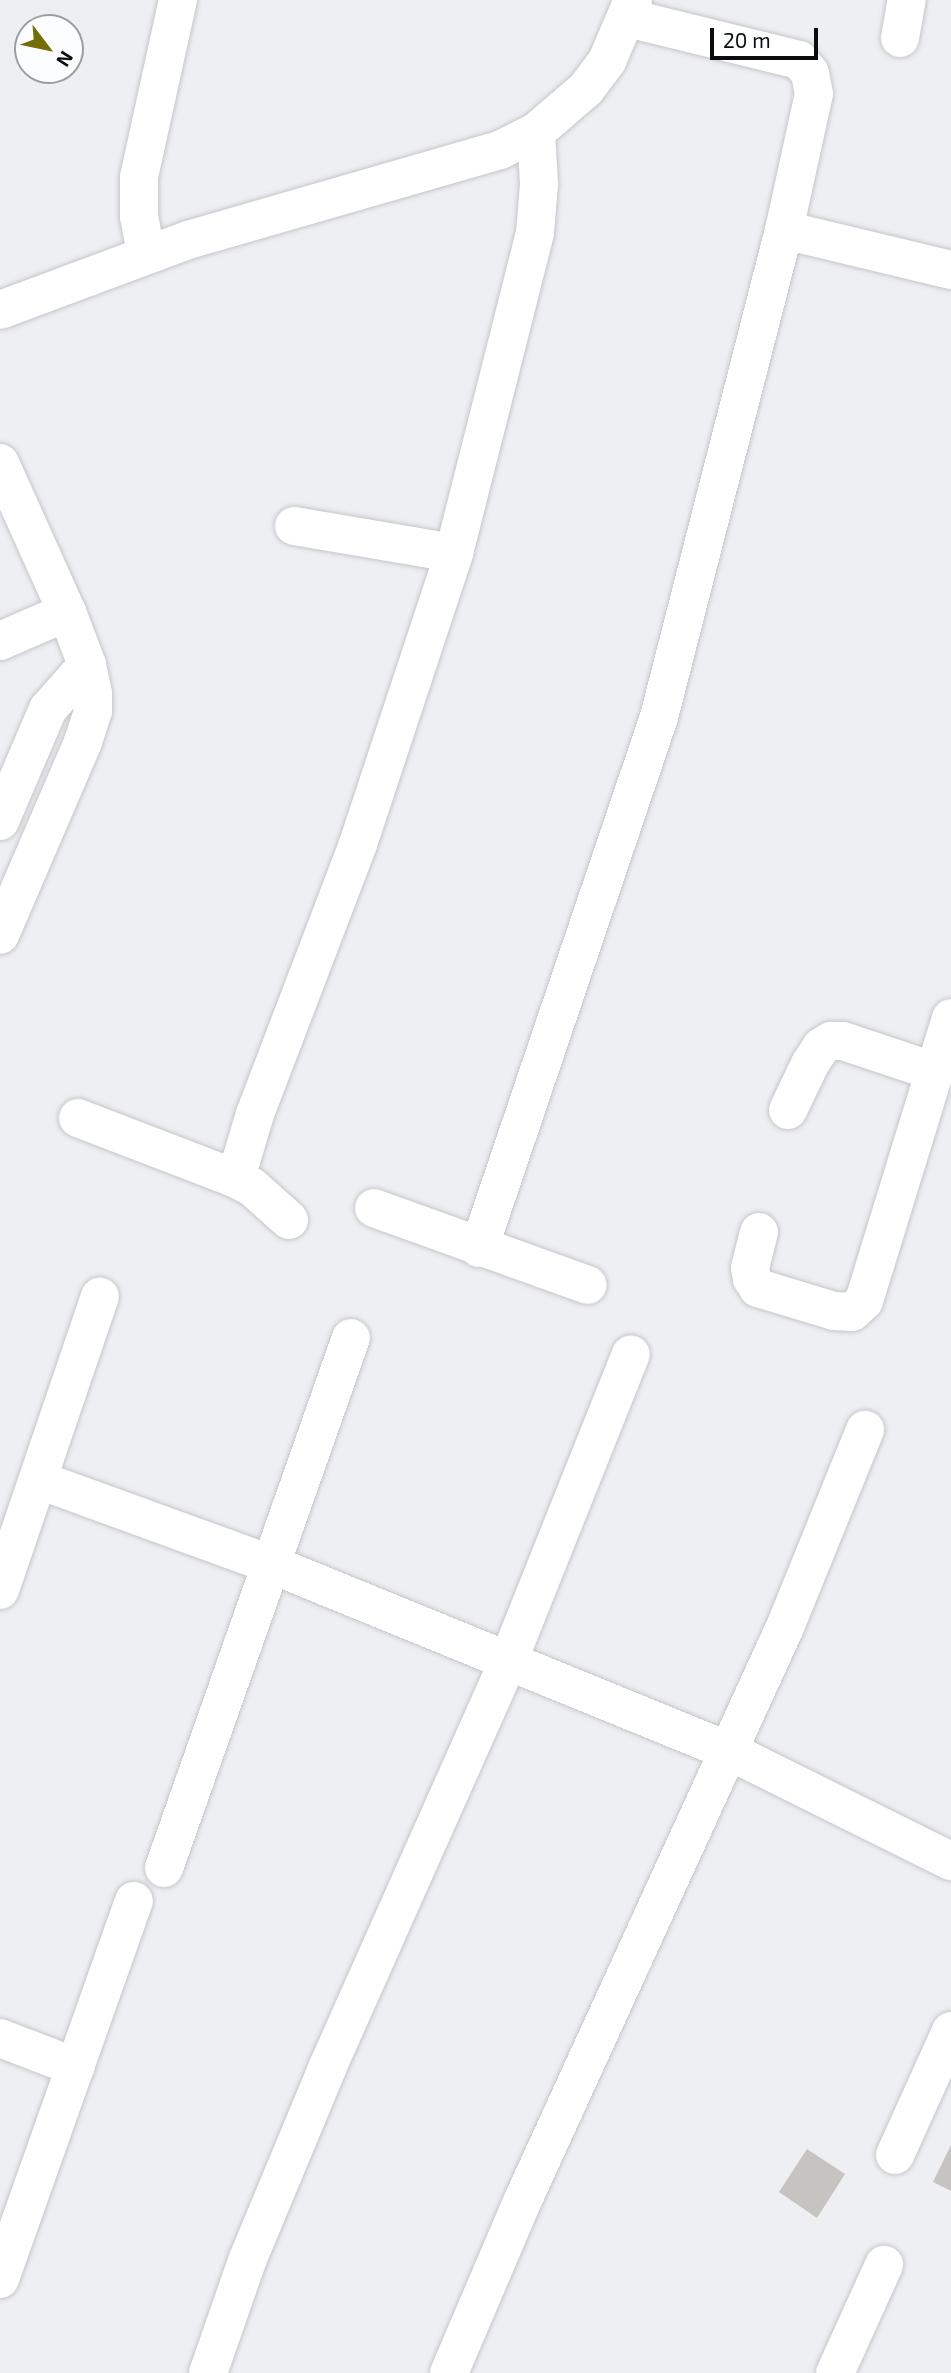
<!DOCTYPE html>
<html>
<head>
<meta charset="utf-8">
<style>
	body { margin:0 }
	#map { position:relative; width:951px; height:2373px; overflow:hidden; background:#eeeff3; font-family:"Exo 2",sans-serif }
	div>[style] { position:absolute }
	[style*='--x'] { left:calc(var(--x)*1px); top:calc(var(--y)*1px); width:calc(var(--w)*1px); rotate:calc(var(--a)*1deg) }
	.building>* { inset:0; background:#c6c4c1 }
	.roads { filter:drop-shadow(0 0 2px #c5c6c9) drop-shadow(0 0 2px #c5c6c9) }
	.minor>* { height:38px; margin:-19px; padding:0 19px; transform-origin:19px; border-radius:19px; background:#fff }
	span { translate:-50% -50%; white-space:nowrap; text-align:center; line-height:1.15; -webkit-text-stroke:7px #fcfdff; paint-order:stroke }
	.north { position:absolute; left:14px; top:14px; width:70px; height:70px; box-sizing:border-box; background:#fcfdff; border:2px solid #9c9d9e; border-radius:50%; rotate:122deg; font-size:19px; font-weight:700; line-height:28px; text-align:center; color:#0b0c0d }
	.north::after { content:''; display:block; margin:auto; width:24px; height:32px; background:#736c07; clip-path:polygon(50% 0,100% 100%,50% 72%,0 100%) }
	.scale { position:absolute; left:710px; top:28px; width:108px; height:32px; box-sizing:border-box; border:4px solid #0b0c0d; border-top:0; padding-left:9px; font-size:21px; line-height:24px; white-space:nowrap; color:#0b0c0d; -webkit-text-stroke:5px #fcfdff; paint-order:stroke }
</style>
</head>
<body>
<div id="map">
	<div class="building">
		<div style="clip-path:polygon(951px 2145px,951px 2191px,933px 2182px)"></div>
		<div style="clip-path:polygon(807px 2149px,845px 2174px,817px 2218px,779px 2192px)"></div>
	</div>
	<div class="roads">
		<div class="minor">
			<div style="--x:900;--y:38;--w:39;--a:-80"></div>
			<div style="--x:784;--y:230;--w:172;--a:13.5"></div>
			<div style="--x:146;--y:255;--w:39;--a:-100"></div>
			<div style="--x:139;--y:217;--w:40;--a:-90"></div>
			<div style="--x:139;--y:177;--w:181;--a:-77.6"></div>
			<div style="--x:0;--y:310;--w:201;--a:-20.4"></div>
			<div style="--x:188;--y:240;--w:325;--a:-16.1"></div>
			<div style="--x:500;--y:150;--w:40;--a:-26.6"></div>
			<div style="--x:536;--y:132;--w:66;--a:-40.7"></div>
			<div style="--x:586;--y:89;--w:35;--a:-53"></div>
			<div style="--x:607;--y:61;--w:66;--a:-66.9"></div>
			<div style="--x:0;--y:463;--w:163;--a:65.8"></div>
			<div style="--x:67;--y:612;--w:57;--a:69.3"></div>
			<div style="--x:87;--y:665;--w:30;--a:78"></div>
			<div style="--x:93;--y:694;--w:17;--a:90"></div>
			<div style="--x:93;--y:711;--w:33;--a:108"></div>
			<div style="--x:83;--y:742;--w:210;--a:113.3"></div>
			<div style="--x:294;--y:526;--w:162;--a:9.6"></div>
			<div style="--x:0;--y:641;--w:73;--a:-23.4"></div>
			<div style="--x:0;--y:821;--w:122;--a:-66.8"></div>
			<div style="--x:48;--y:709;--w:59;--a:-48.4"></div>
			<div style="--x:788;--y:1110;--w:51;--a:-64.4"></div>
			<div style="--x:810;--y:1064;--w:20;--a:-57"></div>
			<div style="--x:821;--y:1047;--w:12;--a:-31"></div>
			<div style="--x:831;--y:1041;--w:12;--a:0"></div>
			<div style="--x:843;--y:1041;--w:98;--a:18.4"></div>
			<div style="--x:78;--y:1118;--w:165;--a:21"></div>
			<div style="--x:374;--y:1208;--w:227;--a:19.8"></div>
			<div style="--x:289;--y:1220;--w:50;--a:-138.3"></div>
			<div style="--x:252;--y:1187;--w:22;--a:-153"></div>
			<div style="--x:232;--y:1177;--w:18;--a:-61"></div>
			<div style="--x:241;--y:1161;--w:49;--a:-73.4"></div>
			<div style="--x:255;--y:1114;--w:289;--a:-69.1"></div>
			<div style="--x:358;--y:844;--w:306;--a:-71.7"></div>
			<div style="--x:454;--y:553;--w:330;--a:-75.8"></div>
			<div style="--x:535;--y:233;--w:49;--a:-85.3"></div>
			<div style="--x:539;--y:184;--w:52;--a:-93.3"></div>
			<div style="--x:759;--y:1232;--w:37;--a:104"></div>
			<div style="--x:750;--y:1268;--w:11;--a:80"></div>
			<div style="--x:752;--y:1279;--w:11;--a:56"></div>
			<div style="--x:758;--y:1288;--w:79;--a:16.8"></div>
			<div style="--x:834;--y:1311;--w:18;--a:3"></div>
			<div style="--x:852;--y:1312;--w:16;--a:-43"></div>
			<div style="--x:864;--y:1301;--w:296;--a:-72.9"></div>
			<div style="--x:479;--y:1248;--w:561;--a:-71.27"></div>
			<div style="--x:659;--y:717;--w:503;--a:-75.6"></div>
			<div style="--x:784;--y:230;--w:139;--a:-77.6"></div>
			<div style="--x:814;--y:94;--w:21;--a:-101"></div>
			<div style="--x:810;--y:73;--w:17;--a:-130"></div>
			<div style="--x:799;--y:60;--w:176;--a:-166.2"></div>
			<div style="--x:39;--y:1480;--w:249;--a:20"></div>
			<div style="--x:273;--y:1565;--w:492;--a:22.2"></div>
			<div style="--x:729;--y:1751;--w:248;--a:26.4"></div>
			<div style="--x:0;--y:1590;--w:310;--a:-71.2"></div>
			<div style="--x:164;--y:1868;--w:562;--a:-70.57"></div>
			<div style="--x:0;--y:2038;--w:81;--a:20.9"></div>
			<div style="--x:895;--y:2155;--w:136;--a:-65.7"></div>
			<div style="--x:0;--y:2279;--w:401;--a:-70.5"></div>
			<div style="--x:208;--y:2373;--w:119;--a:-70.8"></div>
			<div style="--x:247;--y:2261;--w:211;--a:-67.4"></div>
			<div style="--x:328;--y:2066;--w:445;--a:-66"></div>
			<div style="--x:509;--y:1659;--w:328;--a:-68.2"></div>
			<div style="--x:449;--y:2373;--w:186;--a:-66.9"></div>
			<div style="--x:522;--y:2202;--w:632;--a:-65.42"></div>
			<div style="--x:785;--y:1627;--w:213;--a:-67.9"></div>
			<div style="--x:835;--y:2373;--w:119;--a:-65.6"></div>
		</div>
	</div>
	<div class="north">N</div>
	<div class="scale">20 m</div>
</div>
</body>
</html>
